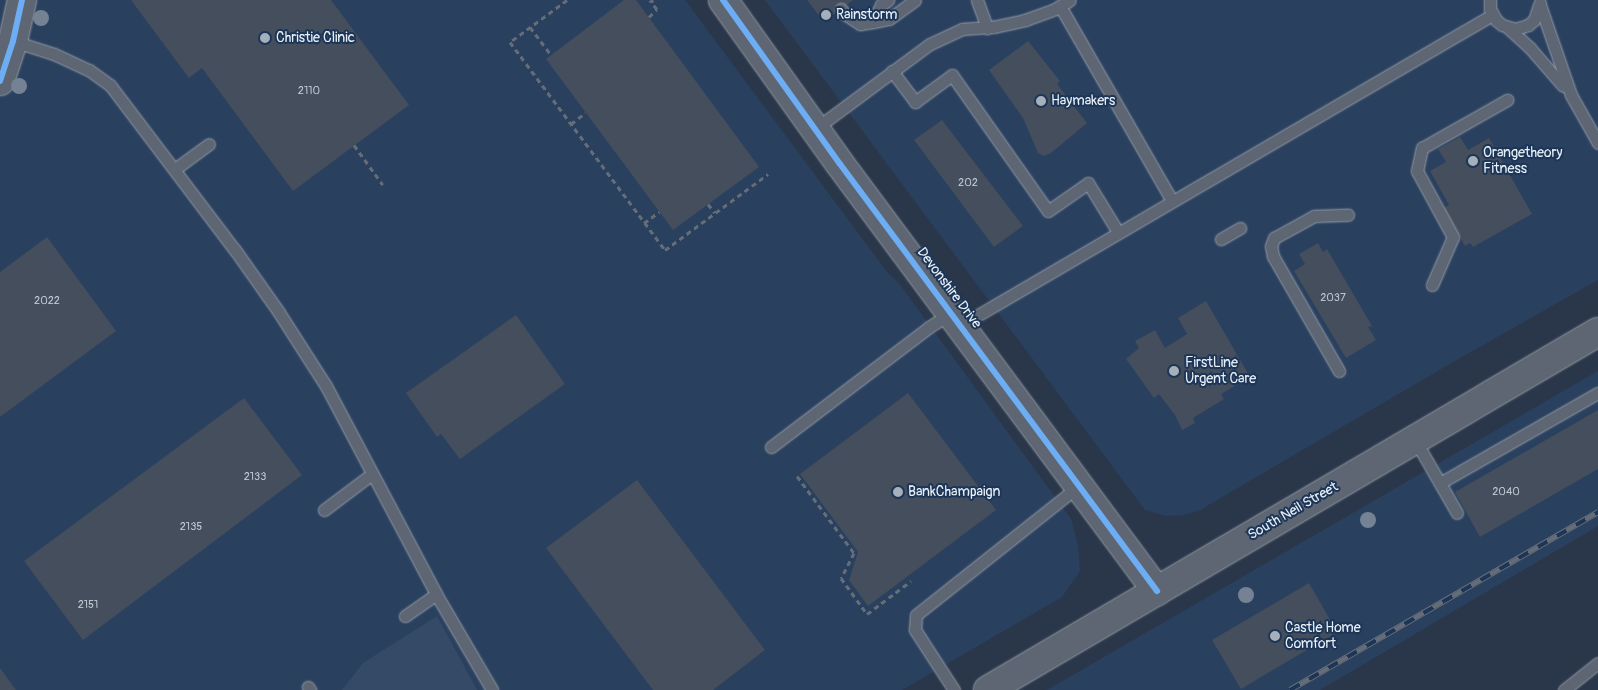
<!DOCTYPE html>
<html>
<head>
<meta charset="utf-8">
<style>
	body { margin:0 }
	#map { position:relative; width:1598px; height:690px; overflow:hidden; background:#2a374a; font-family:Pangolin,sans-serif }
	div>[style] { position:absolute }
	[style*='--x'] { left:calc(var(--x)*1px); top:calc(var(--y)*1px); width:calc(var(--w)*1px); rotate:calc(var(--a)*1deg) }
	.built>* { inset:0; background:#2a405f }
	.green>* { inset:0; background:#354a67 }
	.building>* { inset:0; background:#444e5c }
	.path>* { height:3px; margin-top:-1.5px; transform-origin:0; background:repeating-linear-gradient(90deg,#656d78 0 5px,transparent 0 9px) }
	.roads { filter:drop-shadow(0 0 1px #959da7) drop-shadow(0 0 1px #959da7) }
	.lane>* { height:11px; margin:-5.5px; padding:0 5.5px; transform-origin:5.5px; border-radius:5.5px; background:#5d6672 }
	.secondary>* { height:28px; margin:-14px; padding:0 14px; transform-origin:14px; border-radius:14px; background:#5d6672 }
	.primary>* { height:28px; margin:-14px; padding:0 14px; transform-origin:14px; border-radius:14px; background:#5d6672 }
	.rail>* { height:5.5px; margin-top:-2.75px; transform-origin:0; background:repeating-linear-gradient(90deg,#1d3557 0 11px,#656d78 0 22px); box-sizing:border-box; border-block:1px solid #656d78 }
	.cycleway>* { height:6px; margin:-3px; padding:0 3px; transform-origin:3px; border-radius:3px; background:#6dadf4 }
	.trees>* { width:16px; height:16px; margin:-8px; border-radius:50%; background:#758293 }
	.dots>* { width:14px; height:14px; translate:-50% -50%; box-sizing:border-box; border:2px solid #1d3557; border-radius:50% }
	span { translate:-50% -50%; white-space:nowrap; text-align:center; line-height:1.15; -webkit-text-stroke:4px #1d3557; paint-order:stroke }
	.number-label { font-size:11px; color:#bfc8d1 }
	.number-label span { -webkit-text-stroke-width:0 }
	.poi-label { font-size:14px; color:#e8f1f8 }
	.left { translate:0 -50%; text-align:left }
	.street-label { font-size:14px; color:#e8f1f8 }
</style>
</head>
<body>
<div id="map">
	<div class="built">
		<div style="clip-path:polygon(0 0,685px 0,887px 272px,898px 282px,1071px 519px,1078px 545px,1080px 571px,1062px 597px,902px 690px,0 690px)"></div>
		<div style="clip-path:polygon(765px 0,1598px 0,1598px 280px,1460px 358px,1200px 510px,1184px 515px,1166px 516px,1145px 510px)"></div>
		<div style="clip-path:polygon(1598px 371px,1598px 526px,1320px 690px,1047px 690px)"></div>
	</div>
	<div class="green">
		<div style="clip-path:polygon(437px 616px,477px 690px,342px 690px,363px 663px)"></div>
	</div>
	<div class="building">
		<div style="clip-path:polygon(131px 0,331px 0,409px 105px,293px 191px,202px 68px,189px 78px)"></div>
		<div style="clip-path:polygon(624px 0,636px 0,759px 167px,673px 230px,546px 59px)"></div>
		<div style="clip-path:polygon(807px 0,853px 0,824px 22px)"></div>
		<div style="clip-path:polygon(1028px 41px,1060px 81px,1057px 84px,1087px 123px,1051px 153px,1044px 156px,1038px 153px,1023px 118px,989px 70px)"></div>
		<div style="clip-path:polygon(942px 120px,1023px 226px,994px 247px,914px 140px)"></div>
		<div style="clip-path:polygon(1460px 137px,1468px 150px,1489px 138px,1532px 214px,1473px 247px,1470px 243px,1465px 246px,1444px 208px,1449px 205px,1430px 171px,1446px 162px,1438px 149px)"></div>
		<div style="clip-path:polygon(47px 237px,116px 331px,0 417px,0 272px)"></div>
		<div style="clip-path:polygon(1318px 243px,1323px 252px,1327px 249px,1372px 326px,1368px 327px,1376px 340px,1346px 358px,1294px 271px,1305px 264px,1299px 254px)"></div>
		<div style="clip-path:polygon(1206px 301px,1250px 377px,1221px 394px,1224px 399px,1193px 418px,1195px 423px,1182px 430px,1175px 415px,1159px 394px,1154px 398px,1126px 359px,1139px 348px,1135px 341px,1155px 330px,1165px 348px,1187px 334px,1178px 318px)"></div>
		<div style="clip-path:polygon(516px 315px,565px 384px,460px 459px,441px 434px,437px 437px,406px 393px)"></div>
		<div style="clip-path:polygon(908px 393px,996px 510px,868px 606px,849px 580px,858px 552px,800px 474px)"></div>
		<div style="clip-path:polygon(244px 398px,302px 475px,83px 640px,24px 561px)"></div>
		<div style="clip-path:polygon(1598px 410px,1598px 469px,1480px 537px,1455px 492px)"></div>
		<div style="clip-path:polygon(637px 480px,765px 650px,713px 690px,653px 690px,546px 548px)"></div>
		<div style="clip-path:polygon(1309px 583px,1337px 632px,1241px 689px,1212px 640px)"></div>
		<div style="clip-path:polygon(0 668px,16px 690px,0 690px)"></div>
	</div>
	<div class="path">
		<div style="--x:567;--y:0;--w:71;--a:143.6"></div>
		<div style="--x:510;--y:42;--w:259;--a:53.3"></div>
		<div style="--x:665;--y:250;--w:128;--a:-36.4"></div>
		<div style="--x:650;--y:0;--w:2;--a:63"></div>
		<div style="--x:651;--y:2;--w:3;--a:-45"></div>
		<div style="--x:649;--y:17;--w:11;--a:-45"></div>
		<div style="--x:657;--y:9;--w:9;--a:-131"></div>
		<div style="--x:530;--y:27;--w:35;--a:53"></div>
		<div style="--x:571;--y:124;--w:18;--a:-38"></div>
		<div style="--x:354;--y:145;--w:49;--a:54.1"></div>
		<div style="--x:708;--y:204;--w:11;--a:52"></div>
		<div style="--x:644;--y:223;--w:19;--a:-36"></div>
		<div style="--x:797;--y:476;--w:96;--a:53.5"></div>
		<div style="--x:854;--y:553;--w:28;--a:117"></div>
		<div style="--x:841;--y:578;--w:44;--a:54.2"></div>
		<div style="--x:867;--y:614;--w:55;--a:-36.9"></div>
	</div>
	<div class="roads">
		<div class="lane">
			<div style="--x:977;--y:0;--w:30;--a:70"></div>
			<div style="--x:1490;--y:0;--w:9;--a:90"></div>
			<div style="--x:1490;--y:9;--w:13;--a:61"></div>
			<div style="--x:1496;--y:20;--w:8;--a:40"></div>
			<div style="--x:1502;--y:25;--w:14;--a:17"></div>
			<div style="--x:1515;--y:29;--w:14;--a:-17"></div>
			<div style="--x:1528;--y:25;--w:8;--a:-40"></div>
			<div style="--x:1534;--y:20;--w:18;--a:-71"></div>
			<div style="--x:1540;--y:5;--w:95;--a:71"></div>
			<div style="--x:1571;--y:95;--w:55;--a:60.6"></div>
			<div style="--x:1060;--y:6;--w:225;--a:60.1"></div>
			<div style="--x:841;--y:9;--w:8;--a:50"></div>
			<div style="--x:846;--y:15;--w:17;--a:33"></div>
			<div style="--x:860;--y:24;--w:13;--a:-9"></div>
			<div style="--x:873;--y:22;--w:19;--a:-65"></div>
			<div style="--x:881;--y:5;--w:9;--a:-36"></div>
			<div style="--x:873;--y:22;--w:16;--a:-11"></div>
			<div style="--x:889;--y:19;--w:32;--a:-36"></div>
			<div style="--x:1508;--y:28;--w:30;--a:42"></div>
			<div style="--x:1530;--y:48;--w:50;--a:49"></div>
			<div style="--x:13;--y:41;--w:43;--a:17.6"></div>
			<div style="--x:54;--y:54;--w:38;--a:25"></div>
			<div style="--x:89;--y:70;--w:26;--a:36"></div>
			<div style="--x:110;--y:85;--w:207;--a:52.9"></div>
			<div style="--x:235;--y:250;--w:75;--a:54.8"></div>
			<div style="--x:278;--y:311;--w:89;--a:57.4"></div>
			<div style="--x:326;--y:386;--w:235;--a:62.1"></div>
			<div style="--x:436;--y:594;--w:111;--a:59.7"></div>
			<div style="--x:892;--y:71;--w:39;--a:53"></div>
			<div style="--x:915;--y:102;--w:46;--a:-36.1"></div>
			<div style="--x:952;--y:75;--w:166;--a:54.8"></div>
			<div style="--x:1048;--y:211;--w:49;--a:-35"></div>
			<div style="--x:1088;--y:183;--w:57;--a:58.5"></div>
			<div style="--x:815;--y:129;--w:143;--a:-36.5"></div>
			<div style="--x:930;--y:44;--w:35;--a:-25"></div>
			<div style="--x:962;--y:29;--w:31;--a:-4"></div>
			<div style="--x:993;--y:27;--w:33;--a:-12"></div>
			<div style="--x:1025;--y:20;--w:32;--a:-20"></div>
			<div style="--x:1055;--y:9;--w:17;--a:-31"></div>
			<div style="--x:175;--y:169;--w:42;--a:-36.3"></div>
			<div style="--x:1221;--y:239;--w:22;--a:-30"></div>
			<div style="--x:1432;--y:285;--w:52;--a:-66.4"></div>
			<div style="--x:1453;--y:237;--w:75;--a:-118.6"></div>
			<div style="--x:1417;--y:171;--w:24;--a:-78"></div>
			<div style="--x:1422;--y:148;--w:98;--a:-29.5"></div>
			<div style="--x:961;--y:325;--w:615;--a:-30.28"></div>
			<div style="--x:1339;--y:371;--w:133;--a:-119.9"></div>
			<div style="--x:1273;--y:256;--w:10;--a:-101"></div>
			<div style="--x:1271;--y:246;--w:9;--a:-69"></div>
			<div style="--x:1274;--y:238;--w:46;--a:-28.8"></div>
			<div style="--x:1314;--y:216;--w:34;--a:-2"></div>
			<div style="--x:1415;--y:440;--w:84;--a:60.1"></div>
			<div style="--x:771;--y:447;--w:198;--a:-37.2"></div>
			<div style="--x:929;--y:327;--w:25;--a:-32"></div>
			<div style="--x:1440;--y:483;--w:182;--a:-29.7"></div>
			<div style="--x:324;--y:510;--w:60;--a:-36.9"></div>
			<div style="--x:405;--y:616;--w:38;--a:-35"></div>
			<div style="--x:308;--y:687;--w:4;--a:56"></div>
			<div style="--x:954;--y:690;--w:72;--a:-123"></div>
			<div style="--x:915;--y:630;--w:15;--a:-86"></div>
			<div style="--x:916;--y:615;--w:208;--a:-38.4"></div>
			<div style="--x:1564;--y:690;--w:43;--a:-38.5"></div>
		</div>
		<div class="secondary">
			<div style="--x:723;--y:0;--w:201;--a:54.5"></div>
			<div style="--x:840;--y:164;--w:532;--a:53.41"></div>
			<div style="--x:0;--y:81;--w:42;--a:-72"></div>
			<div style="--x:13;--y:41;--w:42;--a:-77.6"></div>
		</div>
		<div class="primary">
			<div style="--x:988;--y:690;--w:707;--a:-30.41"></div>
		</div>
	</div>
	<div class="rail">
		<div style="--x:1290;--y:690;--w:356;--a:-30"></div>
	</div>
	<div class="cycleway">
		<div style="--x:723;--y:0;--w:201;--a:54.5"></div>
		<div style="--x:840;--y:164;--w:532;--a:53.41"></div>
		<div style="--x:0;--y:81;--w:42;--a:-72"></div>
		<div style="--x:13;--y:41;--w:42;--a:-77.6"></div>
	</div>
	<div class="trees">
		<div style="left:41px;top:18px"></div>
		<div style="left:19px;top:86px"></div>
		<div style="left:1368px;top:520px"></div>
		<div style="left:1246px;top:595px"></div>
	</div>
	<div class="dots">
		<div style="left:826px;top:15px;background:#a6b0bb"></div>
		<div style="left:265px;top:38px;background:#a6b0bb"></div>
		<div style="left:1041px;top:101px;background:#a6b0bb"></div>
		<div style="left:1473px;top:161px;background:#a6b0bb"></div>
		<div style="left:1174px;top:371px;background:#a6b0bb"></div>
		<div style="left:898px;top:492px;background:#a6b0bb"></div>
		<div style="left:1275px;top:636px;background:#a6b0bb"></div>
	</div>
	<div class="number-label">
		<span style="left:309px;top:91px">2110</span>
		<span style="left:968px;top:183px">202</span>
		<span style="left:1333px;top:298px">2037</span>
		<span style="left:47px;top:301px">2022</span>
		<span style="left:255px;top:477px">2133</span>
		<span style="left:1506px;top:492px">2040</span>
		<span style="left:191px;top:527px">2135</span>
		<span style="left:88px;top:605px">2151</span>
	</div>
	<div class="poi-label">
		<span class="left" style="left:836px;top:15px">Rainstorm</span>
		<span class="left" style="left:276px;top:38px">Christie Clinic</span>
		<span class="left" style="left:1051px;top:101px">Haymakers</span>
		<span class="left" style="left:1483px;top:161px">Orangetheory<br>Fitness</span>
		<span class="left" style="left:1185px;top:371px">FirstLine<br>Urgent Care</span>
		<span class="left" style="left:908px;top:492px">BankChampaign</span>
		<span class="left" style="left:1285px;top:636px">Castle Home<br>Comfort</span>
	</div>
	<div class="street-label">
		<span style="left:949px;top:288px;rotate:53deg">Devonshire Drive</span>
		<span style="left:1293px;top:511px;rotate:-30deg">South Neil Street</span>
	</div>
</div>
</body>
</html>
